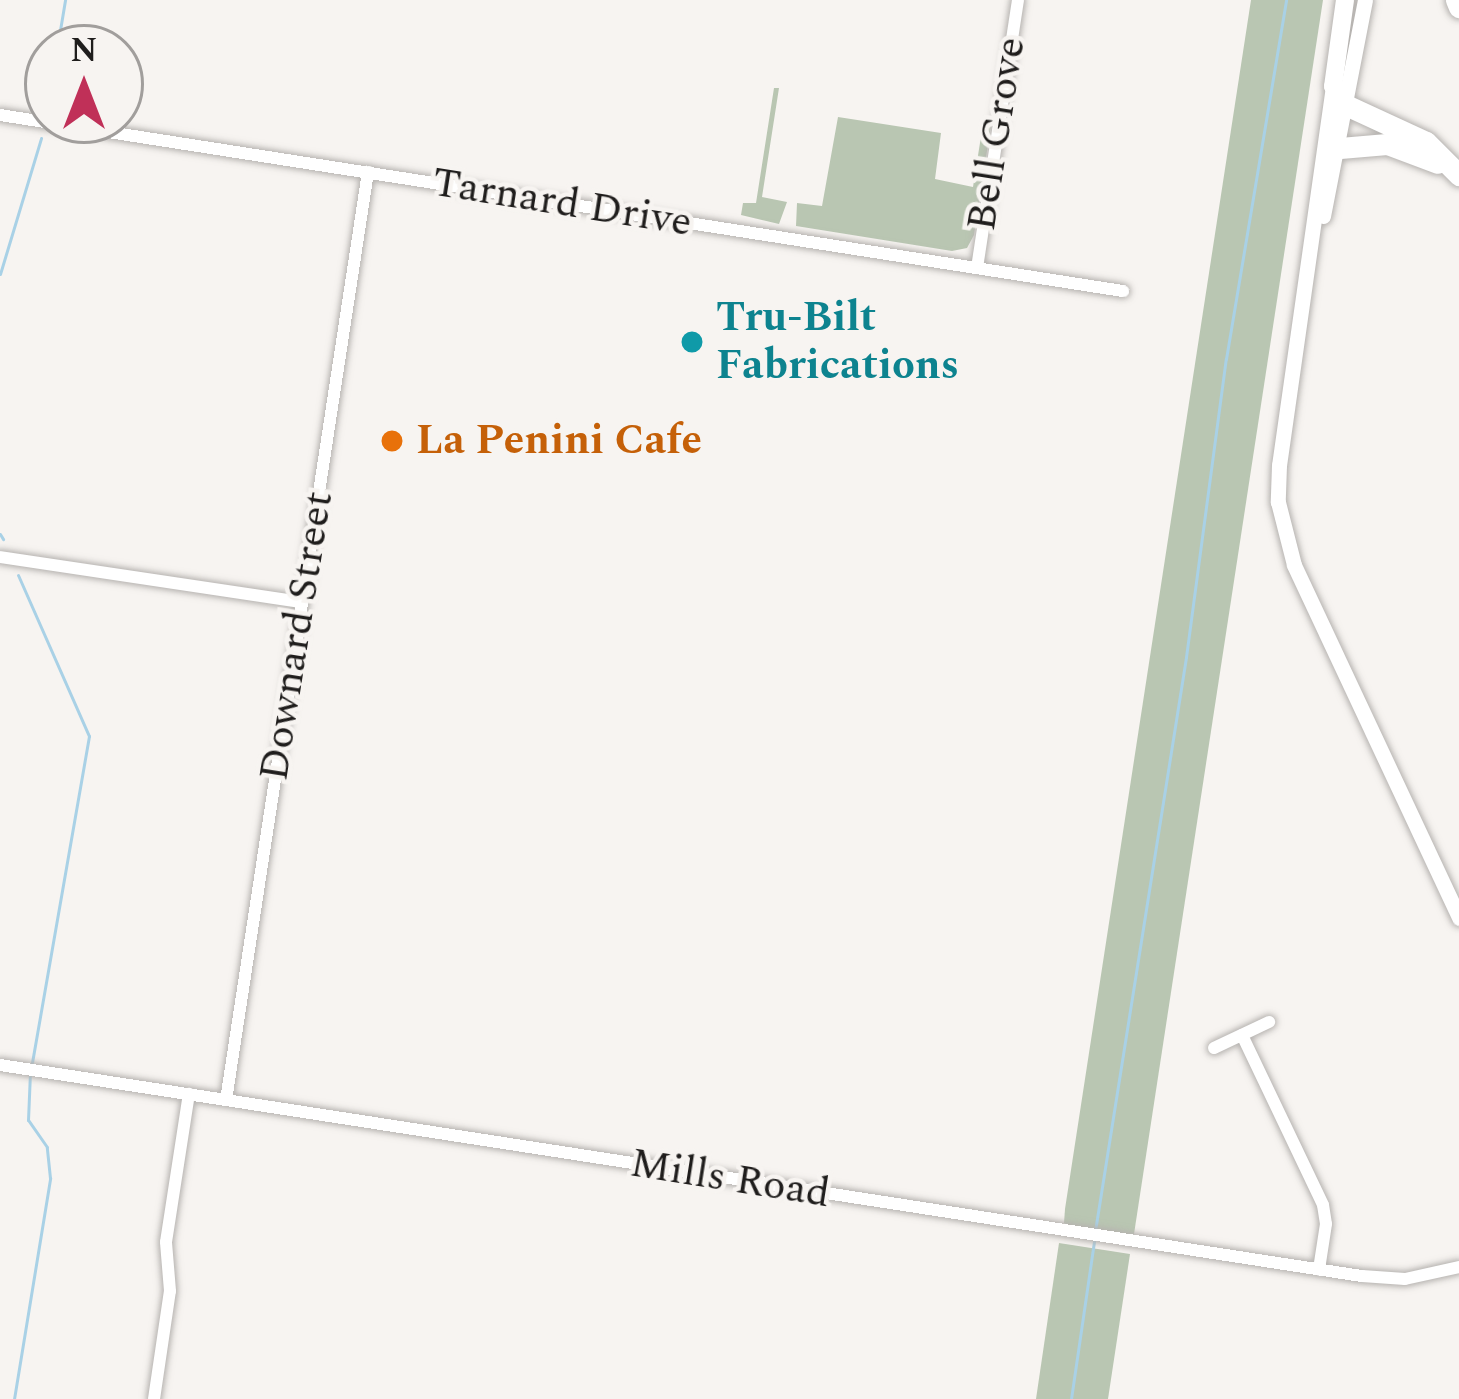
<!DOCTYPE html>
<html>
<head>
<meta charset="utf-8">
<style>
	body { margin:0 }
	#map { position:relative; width:1459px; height:1399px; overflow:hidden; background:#f7f4f1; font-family:Spectral,serif }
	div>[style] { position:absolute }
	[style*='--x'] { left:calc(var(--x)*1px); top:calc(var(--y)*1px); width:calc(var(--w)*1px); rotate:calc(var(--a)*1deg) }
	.green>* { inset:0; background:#b9c6b2 }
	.stream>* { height:3px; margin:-1.5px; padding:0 1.5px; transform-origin:1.5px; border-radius:1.5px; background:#a9d1e6 }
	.roads { filter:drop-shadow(0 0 3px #b6b3b0) drop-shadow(0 0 3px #b6b3b0) }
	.minor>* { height:12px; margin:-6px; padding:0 6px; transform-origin:6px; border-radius:6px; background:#fff }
	.tertiary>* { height:15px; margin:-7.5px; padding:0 7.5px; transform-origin:7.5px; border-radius:7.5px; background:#fff }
	.primary>* { height:18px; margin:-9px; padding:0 9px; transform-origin:9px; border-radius:9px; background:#fff }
	.motorway>* { height:21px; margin:-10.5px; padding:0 10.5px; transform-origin:10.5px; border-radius:10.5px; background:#fff }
	.dots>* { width:33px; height:33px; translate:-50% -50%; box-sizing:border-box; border:6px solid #f7f4f1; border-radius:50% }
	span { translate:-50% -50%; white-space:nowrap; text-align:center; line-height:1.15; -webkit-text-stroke:9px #f7f4f1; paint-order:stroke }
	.street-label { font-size:42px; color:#1f1d1c }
	.culture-label { font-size:42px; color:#0d838f; font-weight:700 }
	.left { translate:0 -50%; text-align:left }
	.food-label { font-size:42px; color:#c56008; font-weight:700 }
	.north { position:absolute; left:24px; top:24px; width:120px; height:120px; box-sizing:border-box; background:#f7f4f1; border:3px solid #a19e9c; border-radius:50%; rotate:0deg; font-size:33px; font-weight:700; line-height:48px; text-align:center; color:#1f1d1c }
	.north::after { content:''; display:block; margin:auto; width:42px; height:54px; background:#c03058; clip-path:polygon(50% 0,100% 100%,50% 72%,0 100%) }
</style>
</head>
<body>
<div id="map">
	<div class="green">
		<div style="clip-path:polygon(1251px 0,1323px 0,1134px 1234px,1127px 1234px,1070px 1226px,1064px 1223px,1065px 1209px)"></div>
		<div style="clip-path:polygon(774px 88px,779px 88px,762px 197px,787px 202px,779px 224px,741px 215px,743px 203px,756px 203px)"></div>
		<div style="clip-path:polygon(838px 117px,941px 133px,935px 179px,973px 187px,983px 124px,991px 125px,974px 235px,967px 248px,952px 251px,796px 226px,797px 203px,822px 206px)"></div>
		<div style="clip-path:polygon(1059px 1243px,1130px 1254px,1108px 1399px,1036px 1399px)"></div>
	</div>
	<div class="stream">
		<div style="--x:57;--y:48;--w:49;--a:-80.5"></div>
		<div style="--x:0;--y:274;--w:142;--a:-73.2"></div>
		<div style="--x:0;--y:534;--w:6;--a:59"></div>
		<div style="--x:18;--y:575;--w:176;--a:66.2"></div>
		<div style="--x:89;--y:736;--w:332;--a:99.9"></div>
		<div style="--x:1095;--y:1231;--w:581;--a:-80.99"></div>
		<div style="--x:1186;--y:657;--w:301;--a:-82.4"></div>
		<div style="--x:1226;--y:359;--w:364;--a:-80.5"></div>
		<div style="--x:14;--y:1399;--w:224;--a:-80.7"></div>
		<div style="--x:50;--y:1178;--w:31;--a:-96"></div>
		<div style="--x:47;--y:1147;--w:33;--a:-125"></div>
		<div style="--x:28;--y:1120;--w:48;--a:-87.6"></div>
		<div style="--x:1071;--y:1399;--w:160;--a:-81.7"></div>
	</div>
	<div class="roads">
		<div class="minor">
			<div style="--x:0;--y:115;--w:1137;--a:8.91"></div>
			<div style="--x:977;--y:268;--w:271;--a:-81.3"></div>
			<div style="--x:0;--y:557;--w:305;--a:8.5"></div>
			<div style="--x:1242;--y:1035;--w:188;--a:64.5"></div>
			<div style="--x:1323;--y:1205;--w:19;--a:81"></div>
			<div style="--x:1326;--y:1224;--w:46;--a:98.8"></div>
			<div style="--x:1214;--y:1048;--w:61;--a:-25.3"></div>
			<div style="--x:0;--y:1065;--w:1378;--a:8.81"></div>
			<div style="--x:1362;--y:1276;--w:43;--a:4"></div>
			<div style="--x:1405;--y:1279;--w:55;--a:-12.5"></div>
			<div style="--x:226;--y:1100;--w:939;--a:-81.3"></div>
			<div style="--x:154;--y:1399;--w:109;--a:-81.6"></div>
			<div style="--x:170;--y:1291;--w:49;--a:-94.7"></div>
			<div style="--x:166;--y:1242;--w:150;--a:-81.2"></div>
		</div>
		<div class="tertiary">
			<div style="--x:1333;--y:86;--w:383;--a:98.1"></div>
			<div style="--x:1279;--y:465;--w:37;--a:92"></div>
			<div style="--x:1278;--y:502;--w:65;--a:75.7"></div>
			<div style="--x:1294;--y:565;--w:390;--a:64.9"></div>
			<div style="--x:1323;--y:216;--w:220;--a:-79"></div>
		</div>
		<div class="primary">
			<div style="--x:1345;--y:0;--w:87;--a:97.9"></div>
			<div style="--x:1333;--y:86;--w:25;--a:53"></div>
		</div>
		<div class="motorway">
			<div style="--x:1456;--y:0;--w:8;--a:67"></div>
			<div style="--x:1348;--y:106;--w:86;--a:24.8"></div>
			<div style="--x:1426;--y:142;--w:47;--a:45"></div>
			<div style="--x:1340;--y:148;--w:47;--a:-4.9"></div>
			<div style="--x:1387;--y:144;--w:54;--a:20.4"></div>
		</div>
	</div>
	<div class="dots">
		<div style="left:692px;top:342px;background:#0f9aa8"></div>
		<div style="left:392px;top:441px;background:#e8710a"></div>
	</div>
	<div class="street-label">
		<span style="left:997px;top:134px;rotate:-81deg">Bell Grove</span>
		<span style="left:562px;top:203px;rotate:9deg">Tarnard Drive</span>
		<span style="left:297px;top:636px;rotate:-81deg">Downard Street</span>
		<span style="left:730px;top:1179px;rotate:9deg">Mills Road</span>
	</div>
	<div class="culture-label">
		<span class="left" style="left:716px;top:342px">Tru-Bilt<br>Fabrications</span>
	</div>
	<div class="food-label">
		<span class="left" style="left:416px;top:441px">La Penini Cafe</span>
	</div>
	<div class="north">N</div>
</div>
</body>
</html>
